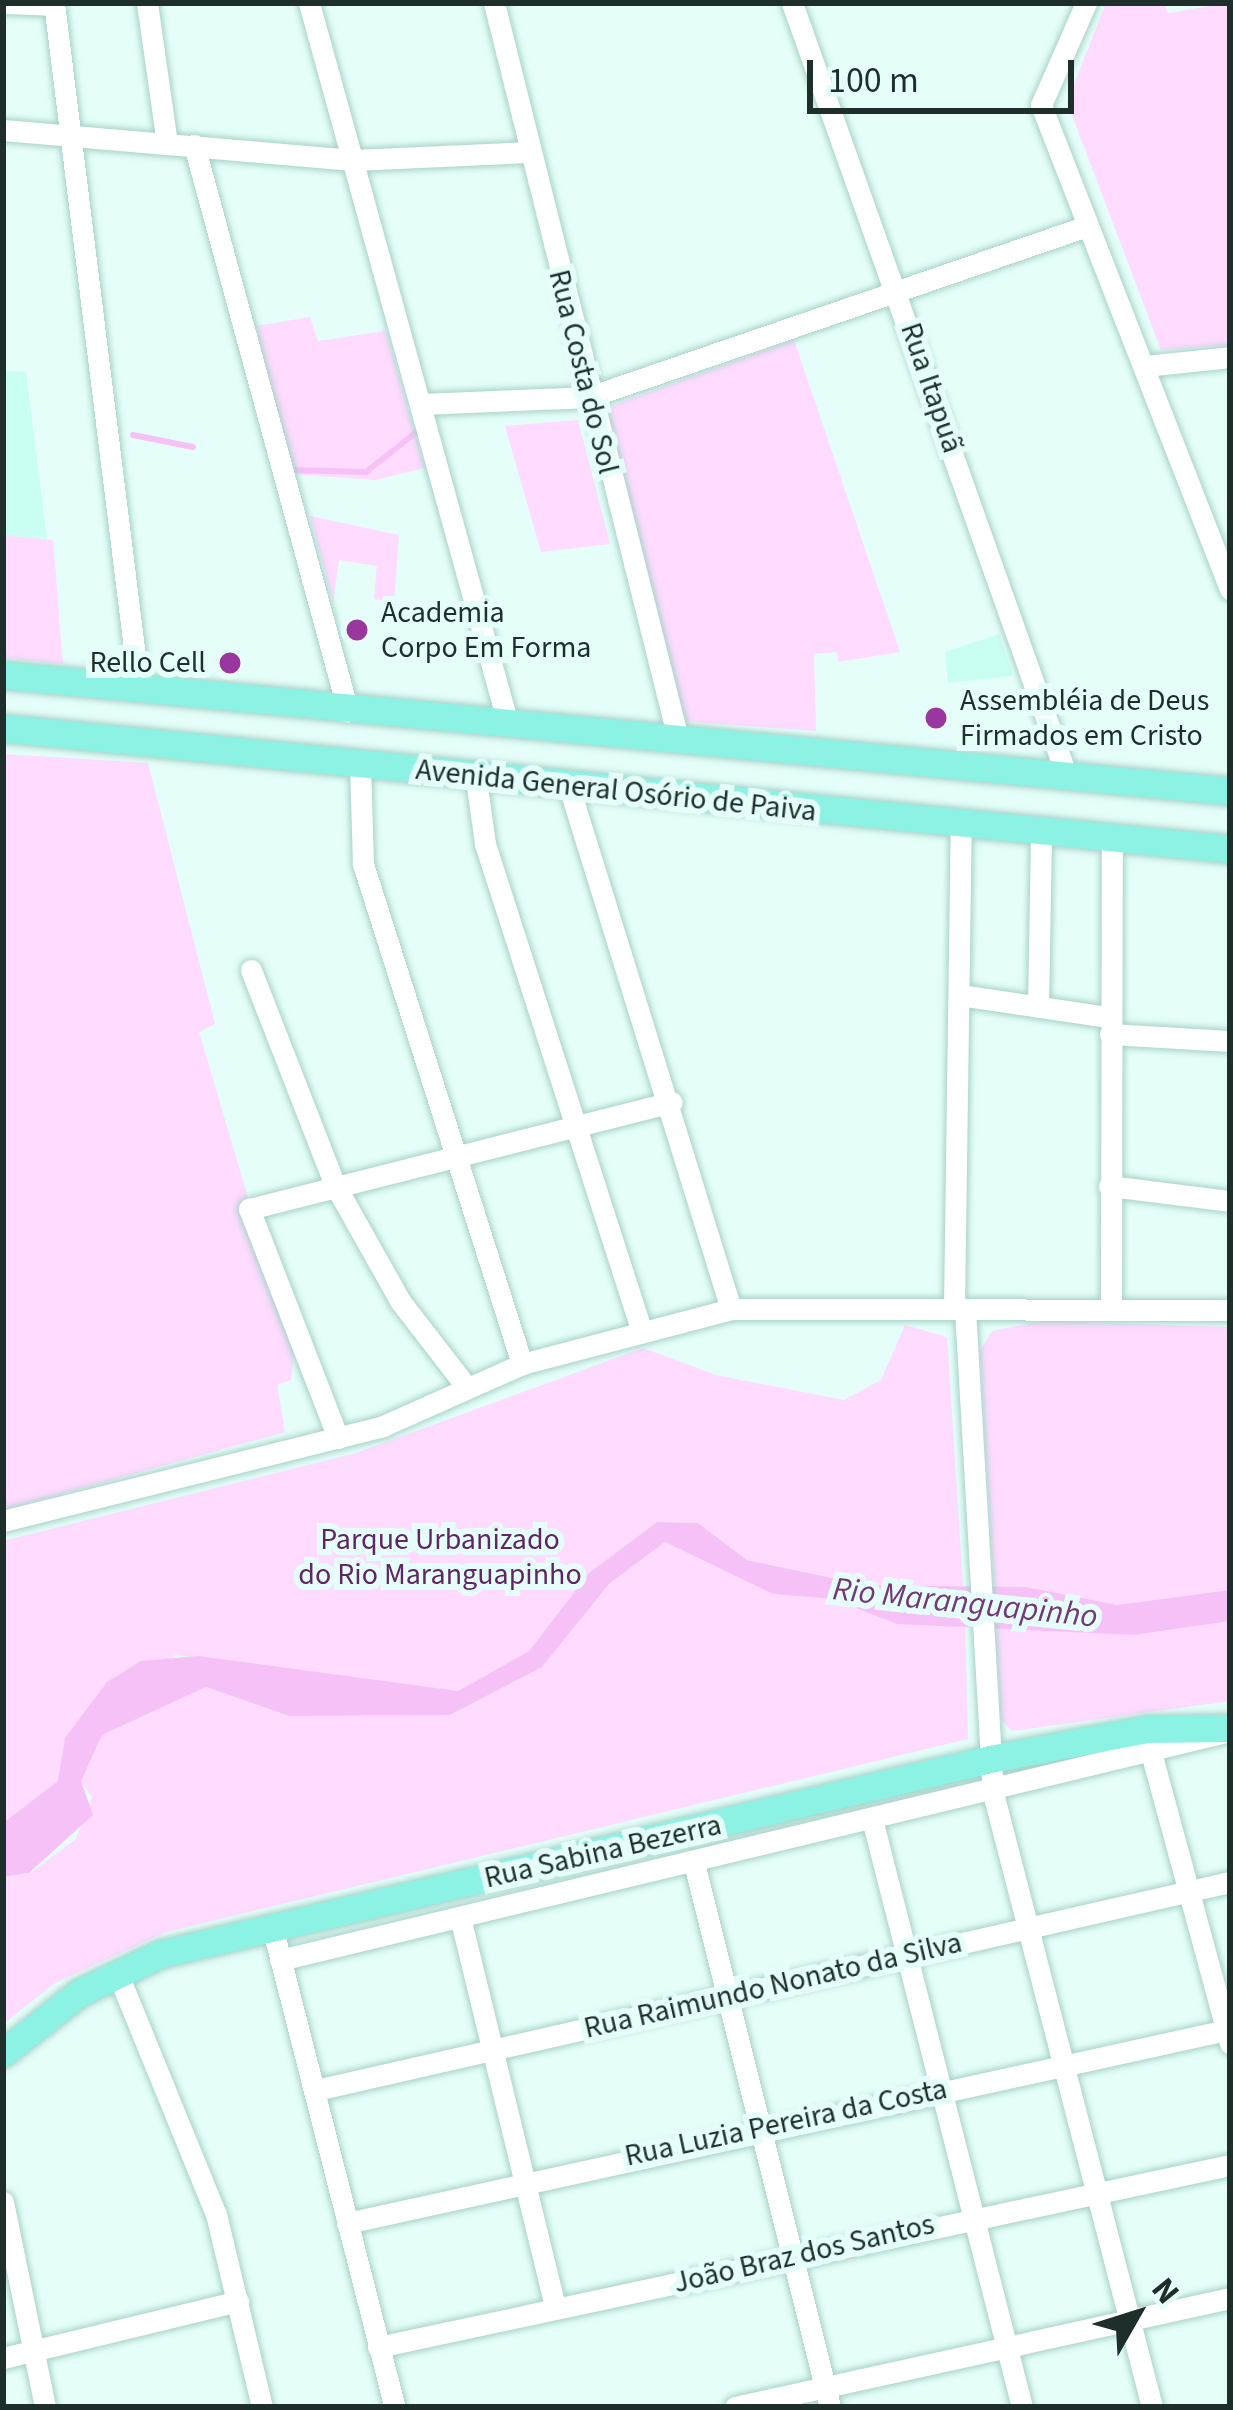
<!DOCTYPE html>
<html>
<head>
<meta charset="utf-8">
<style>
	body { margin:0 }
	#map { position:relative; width:1233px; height:2410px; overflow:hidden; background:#e5fef9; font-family:"Source Sans 3",sans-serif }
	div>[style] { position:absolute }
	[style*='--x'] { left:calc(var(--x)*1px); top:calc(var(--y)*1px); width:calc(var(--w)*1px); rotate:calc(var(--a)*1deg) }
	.built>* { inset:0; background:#c9fef3 }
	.green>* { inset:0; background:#fedbff }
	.water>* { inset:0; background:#f6c1f7 }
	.stream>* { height:6px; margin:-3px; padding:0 3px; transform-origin:3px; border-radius:3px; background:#f6c1f7 }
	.roads { filter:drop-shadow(0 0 3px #a8d2c9) drop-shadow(0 0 3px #a8d2c9) }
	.minor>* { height:21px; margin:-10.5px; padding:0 10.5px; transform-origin:10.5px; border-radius:10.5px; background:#fff }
	.major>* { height:27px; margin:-13.5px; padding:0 13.5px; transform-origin:13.5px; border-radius:13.5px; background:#8cf2e3 }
	.dots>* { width:33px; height:33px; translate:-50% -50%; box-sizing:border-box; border:6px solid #e5fef9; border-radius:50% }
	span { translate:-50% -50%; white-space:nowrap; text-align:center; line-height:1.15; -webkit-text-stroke:12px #e5fef9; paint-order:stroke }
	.street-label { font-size:30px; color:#1d2e2b }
	.poi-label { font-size:30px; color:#1d2e2b }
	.left { translate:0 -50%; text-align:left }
	.right { translate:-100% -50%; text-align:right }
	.park-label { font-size:30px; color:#612564 }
	.water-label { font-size:33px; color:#743778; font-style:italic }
	.frame { position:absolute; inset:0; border:6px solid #1d2e2b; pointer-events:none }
	.north { position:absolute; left:1077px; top:2254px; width:120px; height:120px; -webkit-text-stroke:9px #e5fef9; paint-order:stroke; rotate:51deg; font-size:33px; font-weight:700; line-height:48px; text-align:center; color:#1d2e2b }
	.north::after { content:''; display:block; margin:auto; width:42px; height:54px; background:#1d2e2b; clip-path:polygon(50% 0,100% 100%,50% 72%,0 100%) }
	.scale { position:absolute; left:807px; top:60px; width:267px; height:54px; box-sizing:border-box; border:6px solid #1d2e2b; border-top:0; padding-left:15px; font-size:36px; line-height:42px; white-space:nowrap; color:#1d2e2b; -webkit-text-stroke:9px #e5fef9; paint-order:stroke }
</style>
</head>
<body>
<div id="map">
	<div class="built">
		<div style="clip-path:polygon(3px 371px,26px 372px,47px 539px,3px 535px)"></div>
		<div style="clip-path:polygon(999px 634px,1013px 676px,948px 683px,945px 652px)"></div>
	</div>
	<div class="green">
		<div style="clip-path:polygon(1106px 3px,1163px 3px,1168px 13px,1230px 3px,1230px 345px,1161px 350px,1067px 102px)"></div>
		<div style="clip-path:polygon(310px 317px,318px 341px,386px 331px,425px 468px,375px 480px,292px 474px,256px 326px)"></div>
		<div style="clip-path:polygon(794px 340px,900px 652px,838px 662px,837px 652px,814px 654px,816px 731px,681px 721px,605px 408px)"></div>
		<div style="clip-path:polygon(578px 420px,610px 544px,541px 552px,505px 426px)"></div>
		<div style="clip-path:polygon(310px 516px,399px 535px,394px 603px,374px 599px,377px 566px,339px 560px,333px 602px)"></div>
		<div style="clip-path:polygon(3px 535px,53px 540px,63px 664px,3px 658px)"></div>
		<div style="clip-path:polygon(3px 754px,148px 763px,215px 1024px,199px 1032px,294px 1353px,291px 1380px,277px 1385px,285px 1432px,3px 1510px)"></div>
		<div style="clip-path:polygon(1045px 1321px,1230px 1327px,1230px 1590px,1118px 1605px,994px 1588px,980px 1351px,992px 1331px)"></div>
		<div style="clip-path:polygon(905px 1325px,947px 1337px,963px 1586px,865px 1585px,747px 1560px,698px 1523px,657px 1522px,589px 1573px,529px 1651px,458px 1691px,175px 1655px,65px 1760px,58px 1781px,3px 1823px,3px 1541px,356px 1453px,643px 1348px,716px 1375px,844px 1400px,881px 1380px)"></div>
		<div style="clip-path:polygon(665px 1542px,773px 1594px,832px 1599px,897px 1624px,965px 1620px,968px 1739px,166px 1932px,55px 1983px,3px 2024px,3px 1877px,30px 1873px,76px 1839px,92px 1797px,80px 1781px,102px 1735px,206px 1687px,288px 1716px,450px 1715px,542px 1667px,609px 1584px)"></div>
		<div style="clip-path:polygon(995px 1621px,1134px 1635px,1230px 1621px,1230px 1701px,1012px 1731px,1001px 1720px)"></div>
	</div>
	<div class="water">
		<div style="clip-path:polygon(657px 1522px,698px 1523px,747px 1560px,865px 1585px,1026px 1587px,1117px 1605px,1230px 1590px,1230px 1621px,1134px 1635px,897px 1624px,832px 1599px,773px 1594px,665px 1542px,609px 1584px,542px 1667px,450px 1715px,289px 1716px,206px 1687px,102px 1735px,81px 1781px,93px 1815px,29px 1873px,3px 1877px,3px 1823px,58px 1781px,65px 1738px,107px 1682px,141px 1661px,198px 1656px,458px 1691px,529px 1651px,589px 1573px)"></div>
	</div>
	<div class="stream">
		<div style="--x:133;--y:435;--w:61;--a:11.3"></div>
		<div style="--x:292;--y:470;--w:74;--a:1.5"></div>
		<div style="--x:366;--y:472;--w:73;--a:-38.3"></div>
	</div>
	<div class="roads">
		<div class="minor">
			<div style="--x:3;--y:3;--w:51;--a:2.2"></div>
			<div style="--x:54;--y:3;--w:690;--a:82.93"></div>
			<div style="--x:147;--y:3;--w:141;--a:81.9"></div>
			<div style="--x:309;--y:3;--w:748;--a:74.57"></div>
			<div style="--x:494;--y:3;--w:759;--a:75.96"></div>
			<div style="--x:792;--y:3;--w:818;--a:70.44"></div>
			<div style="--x:1086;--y:3;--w:111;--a:113.8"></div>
			<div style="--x:1041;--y:105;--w:520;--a:68.67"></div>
			<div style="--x:3;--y:130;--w:351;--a:4.9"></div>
			<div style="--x:353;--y:160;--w:174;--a:-2.6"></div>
			<div style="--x:194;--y:145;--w:587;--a:74.78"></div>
			<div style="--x:1145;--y:366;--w:85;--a:-6"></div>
			<div style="--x:422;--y:404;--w:167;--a:-2.4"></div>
			<div style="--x:589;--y:397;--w:527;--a:-18.95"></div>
			<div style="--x:360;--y:764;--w:100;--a:88.3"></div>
			<div style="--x:363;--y:864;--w:525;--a:72.36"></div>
			<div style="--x:476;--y:779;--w:66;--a:82.1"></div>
			<div style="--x:485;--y:844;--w:509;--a:72.17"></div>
			<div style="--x:570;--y:790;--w:543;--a:72.77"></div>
			<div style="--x:251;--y:970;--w:231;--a:68.7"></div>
			<div style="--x:335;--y:1185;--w:133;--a:60.7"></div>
			<div style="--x:400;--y:1301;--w:106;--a:52.3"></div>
			<div style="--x:960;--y:995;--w:150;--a:8.5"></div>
			<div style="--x:1038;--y:1007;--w:176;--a:-89"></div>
			<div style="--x:1110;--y:1034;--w:120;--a:3.3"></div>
			<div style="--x:1109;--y:1186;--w:122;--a:7.1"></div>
			<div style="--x:954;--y:1308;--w:485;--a:-89.2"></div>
			<div style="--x:1111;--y:1308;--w:470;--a:-89.9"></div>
			<div style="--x:965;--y:1309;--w:485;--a:86.7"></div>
			<div style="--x:993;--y:1793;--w:634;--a:75.48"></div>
			<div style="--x:338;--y:1438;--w:246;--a:-111.2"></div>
			<div style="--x:249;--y:1209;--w:436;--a:-14.2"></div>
			<div style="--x:3;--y:1521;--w:392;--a:-14"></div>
			<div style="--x:383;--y:1426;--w:152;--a:-24"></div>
			<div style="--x:522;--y:1364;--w:216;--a:-14.7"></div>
			<div style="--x:731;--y:1309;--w:499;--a:0.1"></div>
			<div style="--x:1150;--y:1749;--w:305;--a:74.8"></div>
			<div style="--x:873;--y:1823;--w:603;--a:75.69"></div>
			<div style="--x:695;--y:1867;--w:557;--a:75.96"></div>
			<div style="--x:461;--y:1921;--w:398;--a:76.3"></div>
			<div style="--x:272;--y:1926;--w:496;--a:75.7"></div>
			<div style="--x:280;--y:1960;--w:977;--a:-13.55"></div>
			<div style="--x:117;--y:1972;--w:261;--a:67.8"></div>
			<div style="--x:216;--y:2214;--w:198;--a:76.6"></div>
			<div style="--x:316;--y:2090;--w:937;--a:-12.82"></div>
			<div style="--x:3;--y:2202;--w:209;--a:78.4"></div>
			<div style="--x:347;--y:2223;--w:900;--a:-12.38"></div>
			<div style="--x:378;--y:2347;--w:871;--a:-12.06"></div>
			<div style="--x:3;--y:2358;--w:242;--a:-13.6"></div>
			<div style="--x:735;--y:2407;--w:507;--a:-12.42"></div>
		</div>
		<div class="major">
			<div style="--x:3;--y:675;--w:1232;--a:5.4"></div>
			<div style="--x:3;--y:728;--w:1233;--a:5.63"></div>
			<div style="--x:3;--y:2053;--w:97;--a:-38.3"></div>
			<div style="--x:79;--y:1993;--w:90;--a:-25.7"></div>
			<div style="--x:160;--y:1954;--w:853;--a:-13.22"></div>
			<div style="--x:990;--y:1759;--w:160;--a:-10.8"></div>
			<div style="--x:1147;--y:1729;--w:83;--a:-0.7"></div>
		</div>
	</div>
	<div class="dots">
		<div style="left:357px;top:630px;background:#99379e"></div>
		<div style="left:230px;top:663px;background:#99379e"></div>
		<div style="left:936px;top:718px;background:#99379e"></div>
	</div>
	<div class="street-label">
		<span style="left:583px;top:372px;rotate:76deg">Rua Costa do Sol</span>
		<span style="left:931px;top:388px;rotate:71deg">Rua Itapuã</span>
		<span style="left:616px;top:791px;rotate:6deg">Avenida General Osório de Paiva</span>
		<span style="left:603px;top:1852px;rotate:-13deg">Rua Sabina Bezerra</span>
		<span style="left:773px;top:1986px;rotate:-13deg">Rua Raimundo Nonato da Silva</span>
		<span style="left:786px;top:2123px;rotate:-12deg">Rua Luzia Pereira da Costa</span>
		<span style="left:804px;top:2254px;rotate:-13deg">João Braz dos Santos</span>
	</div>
	<div class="poi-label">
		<span class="left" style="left:381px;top:630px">Academia<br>Corpo Em Forma</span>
		<span class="right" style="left:206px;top:663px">Rello Cell</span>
		<span class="left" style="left:960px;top:718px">Assembléia de Deus<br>Firmados em Cristo</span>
	</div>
	<div class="park-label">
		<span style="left:440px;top:1557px">Parque Urbanizado<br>do Rio Maranguapinho</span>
	</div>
	<div class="water-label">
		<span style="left:965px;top:1603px;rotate:6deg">Rio Maranguapinho</span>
	</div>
	<div class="frame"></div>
	<div class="north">N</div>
	<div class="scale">100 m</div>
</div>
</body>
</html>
